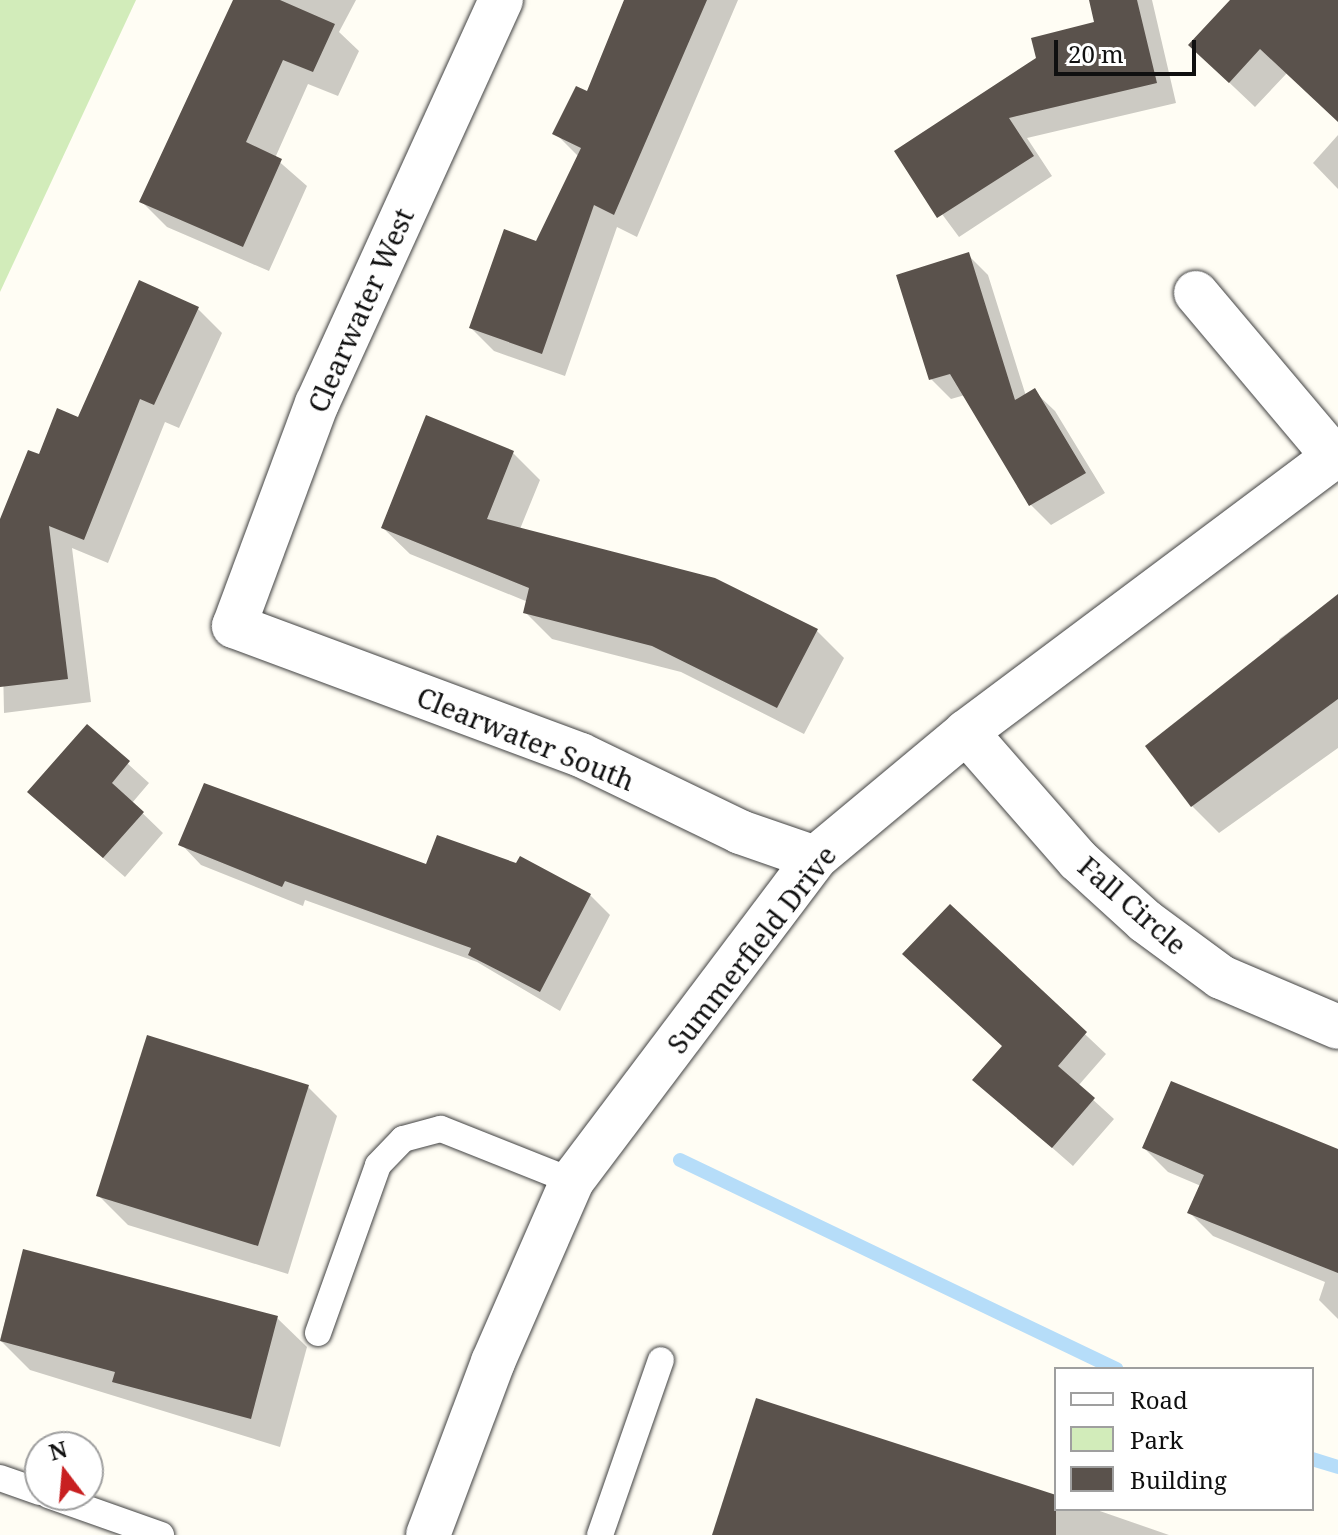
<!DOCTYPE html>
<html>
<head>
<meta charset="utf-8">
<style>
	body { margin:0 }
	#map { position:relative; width:1338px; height:1535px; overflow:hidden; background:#fffdf4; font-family:"Noto Serif",serif }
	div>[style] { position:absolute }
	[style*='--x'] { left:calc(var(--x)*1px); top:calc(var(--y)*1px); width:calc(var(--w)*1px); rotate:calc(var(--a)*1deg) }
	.green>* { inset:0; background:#d2ecba }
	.shadow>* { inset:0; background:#0003 }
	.stream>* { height:14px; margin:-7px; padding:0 7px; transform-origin:7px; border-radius:7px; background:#b6ddf9 }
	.building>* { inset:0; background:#5a524c }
	.roads { filter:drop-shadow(0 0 2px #434343) drop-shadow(0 0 2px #434343) }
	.service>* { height:26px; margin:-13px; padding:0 13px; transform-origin:13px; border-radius:13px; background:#fff }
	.minor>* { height:44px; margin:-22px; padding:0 22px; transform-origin:22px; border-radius:22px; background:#fff }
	span { translate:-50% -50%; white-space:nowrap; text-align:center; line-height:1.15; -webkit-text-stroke:8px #fff; paint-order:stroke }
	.street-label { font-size:28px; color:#101010 }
	.legend { position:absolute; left:1054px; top:1367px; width:260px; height:144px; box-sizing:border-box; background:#fff; border:2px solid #9f9f9f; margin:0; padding:10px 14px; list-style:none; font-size:24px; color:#101010 }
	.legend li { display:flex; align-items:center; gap:16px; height:40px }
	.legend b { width:40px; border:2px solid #9f9f9f }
	.north { position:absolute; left:24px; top:1431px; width:80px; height:80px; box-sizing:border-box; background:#fff; border:2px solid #9f9f9f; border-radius:50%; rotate:344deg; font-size:22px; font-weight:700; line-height:32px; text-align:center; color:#101010 }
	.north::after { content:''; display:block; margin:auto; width:28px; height:36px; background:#c82021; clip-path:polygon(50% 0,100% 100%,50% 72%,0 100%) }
	.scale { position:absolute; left:1054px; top:40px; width:142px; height:36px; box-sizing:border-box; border:4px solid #101010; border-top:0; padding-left:10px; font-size:24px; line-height:28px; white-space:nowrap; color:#101010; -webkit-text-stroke:6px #fff; paint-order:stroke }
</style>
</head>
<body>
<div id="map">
	<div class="green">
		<div style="clip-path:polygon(0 0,136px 0,0 292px)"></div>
	</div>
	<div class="shadow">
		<div style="clip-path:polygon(235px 0,356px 0,339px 32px,359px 51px,338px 96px,308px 84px,275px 158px,307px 186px,269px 271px,167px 227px,142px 202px)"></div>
		<div style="clip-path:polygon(626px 0,738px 0,637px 237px,617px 227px,565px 376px,494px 351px,471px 328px,537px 243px,579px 157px,555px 133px,588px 94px)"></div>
		<div style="clip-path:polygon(1091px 0,1152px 0,1176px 103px,1027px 138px,1052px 176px,959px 237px,896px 152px,1096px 24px)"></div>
		<div style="clip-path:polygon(1233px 0,1305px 0,1338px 28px,1338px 121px,1287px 73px,1255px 107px,1216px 70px)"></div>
		<div style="clip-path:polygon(1338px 135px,1338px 189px,1313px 163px)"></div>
		<div style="clip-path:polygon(968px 255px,988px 275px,1026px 396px,1034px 391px,1055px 411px,1105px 493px,1051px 525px,1031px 505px,965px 395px,951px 399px,931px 379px)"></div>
		<div style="clip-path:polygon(198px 309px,222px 333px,179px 428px,165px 422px,108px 563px,72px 548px,91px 702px,4px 713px,0 525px,40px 457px)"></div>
		<div style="clip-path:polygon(513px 453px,540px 480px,520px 529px,817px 631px,844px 658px,804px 734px,681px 672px,552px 639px,525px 612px,528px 602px,410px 554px,383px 528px)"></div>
		<div style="clip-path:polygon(1338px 597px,1338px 748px,1219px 833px,1192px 806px,1283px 645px,1279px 639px)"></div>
		<div style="clip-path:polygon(87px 727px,149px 783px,132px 803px,163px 833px,125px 877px,50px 812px)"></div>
		<div style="clip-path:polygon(181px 844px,427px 867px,517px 866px,590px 895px,610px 915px,560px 1011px,477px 962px,305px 900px,303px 906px,201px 865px)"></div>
		<div style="clip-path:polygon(950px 907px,1106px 1054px,1078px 1086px,1114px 1119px,1073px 1166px,975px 1080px,1004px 1047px)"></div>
		<div style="clip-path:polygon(308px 1087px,337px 1116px,288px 1274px,128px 1225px,99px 1196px)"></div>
		<div style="clip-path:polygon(1144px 1148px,1338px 1151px,1338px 1319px,1319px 1300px,1325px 1282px,1213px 1236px,1189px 1212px,1201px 1186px,1168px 1172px)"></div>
		<div style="clip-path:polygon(24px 1252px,277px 1318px,307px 1347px,280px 1447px,30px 1370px,0 1340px)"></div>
		<div style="clip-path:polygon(1056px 1497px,1056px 1509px,1094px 1509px,1169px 1535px,714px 1535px)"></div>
	</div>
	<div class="stream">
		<div style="--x:680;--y:1160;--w:484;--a:25.6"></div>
		<div style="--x:1312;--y:1459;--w:27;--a:17"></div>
	</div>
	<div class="building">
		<div style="clip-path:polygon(233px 0,280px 0,335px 24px,313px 72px,283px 60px,246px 142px,282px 159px,243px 247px,139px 202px)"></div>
		<div style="clip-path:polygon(624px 0,707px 0,614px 215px,594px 205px,542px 354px,469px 328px,504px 229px,536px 241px,581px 148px,552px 134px,576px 86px,587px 91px)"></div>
		<div style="clip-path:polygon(1089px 0,1137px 0,1157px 83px,1009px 118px,1034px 156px,937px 218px,894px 151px,1036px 58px,1031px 38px,1094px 22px)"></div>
		<div style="clip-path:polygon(1230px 0,1338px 0,1338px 122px,1260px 49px,1229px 83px,1188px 45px)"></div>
		<div style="clip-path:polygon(969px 252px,1015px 400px,1035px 388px,1086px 473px,1029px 506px,950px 374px,929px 380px,896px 275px)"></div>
		<div style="clip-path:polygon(139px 280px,199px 307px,154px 405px,140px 399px,84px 540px,49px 526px,68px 679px,0 687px,0 519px,28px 450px,39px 454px,57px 408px,78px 417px)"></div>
		<div style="clip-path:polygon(426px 415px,514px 451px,487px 519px,715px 578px,818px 629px,777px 708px,652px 646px,523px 613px,529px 588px,381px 528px)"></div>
		<div style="clip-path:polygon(1338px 594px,1338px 699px,1191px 807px,1145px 746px)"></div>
		<div style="clip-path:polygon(87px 724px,130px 761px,112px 783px,144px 812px,103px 858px,27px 792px)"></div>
		<div style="clip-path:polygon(204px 783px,426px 864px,437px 835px,516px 863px,520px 856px,591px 894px,540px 992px,468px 955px,471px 948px,285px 881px,282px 887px,178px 845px)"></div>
		<div style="clip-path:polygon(950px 904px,1087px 1032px,1058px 1066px,1095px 1098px,1052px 1148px,972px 1080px,1002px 1046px,902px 954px)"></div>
		<div style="clip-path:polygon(147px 1035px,309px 1085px,258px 1246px,96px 1196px)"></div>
		<div style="clip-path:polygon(1171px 1081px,1338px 1149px,1338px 1273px,1187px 1213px,1204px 1175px,1142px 1148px)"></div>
		<div style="clip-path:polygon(23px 1249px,278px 1316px,251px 1419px,112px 1382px,115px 1372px,0 1341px)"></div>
		<div style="clip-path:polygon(756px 1398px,1056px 1495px,1056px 1535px,712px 1535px)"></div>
	</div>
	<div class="roads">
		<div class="service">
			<div style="--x:318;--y:1333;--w:178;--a:-70.3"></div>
			<div style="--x:378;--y:1165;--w:36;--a:-46"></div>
			<div style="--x:403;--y:1139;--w:39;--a:-15"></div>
			<div style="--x:441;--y:1129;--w:141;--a:21.7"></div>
			<div style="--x:0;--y:1478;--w:42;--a:19.3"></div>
			<div style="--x:48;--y:1495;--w:120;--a:19.5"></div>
			<div style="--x:600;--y:1535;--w:185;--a:-70.8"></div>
		</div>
		<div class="minor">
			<div style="--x:501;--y:0;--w:443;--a:114.5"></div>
			<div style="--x:317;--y:403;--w:238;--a:110.4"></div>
			<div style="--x:234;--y:626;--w:370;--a:20.4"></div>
			<div style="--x:581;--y:755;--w:177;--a:25.8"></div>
			<div style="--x:740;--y:832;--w:79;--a:19.1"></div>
			<div style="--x:1196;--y:293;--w:214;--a:49.9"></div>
			<div style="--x:966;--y:732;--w:170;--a:48.8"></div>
			<div style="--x:1078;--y:860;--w:91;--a:42.3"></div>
			<div style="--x:1145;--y:921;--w:94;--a:36.4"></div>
			<div style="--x:1221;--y:977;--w:127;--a:23.1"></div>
			<div style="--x:428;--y:1535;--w:185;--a:-69.4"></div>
			<div style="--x:493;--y:1362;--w:197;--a:-66.4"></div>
			<div style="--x:572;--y:1181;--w:404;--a:-53"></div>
			<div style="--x:815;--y:858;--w:197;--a:-39.8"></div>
			<div style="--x:966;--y:732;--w:464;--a:-36.8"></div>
		</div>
	</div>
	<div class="street-label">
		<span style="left:360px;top:310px;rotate:-66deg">Clearwater West</span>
		<span style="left:526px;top:738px;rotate:22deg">Clearwater South</span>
		<span style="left:1133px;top:905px;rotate:41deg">Fall Circle</span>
		<span style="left:751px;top:949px;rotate:-52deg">Summerfield Drive</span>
	</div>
	<ul class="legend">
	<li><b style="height:10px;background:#fff"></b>Road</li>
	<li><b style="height:22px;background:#d2ecba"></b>Park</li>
	<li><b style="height:22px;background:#5a524c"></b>Building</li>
	</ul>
	<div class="north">N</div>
	<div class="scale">20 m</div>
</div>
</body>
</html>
